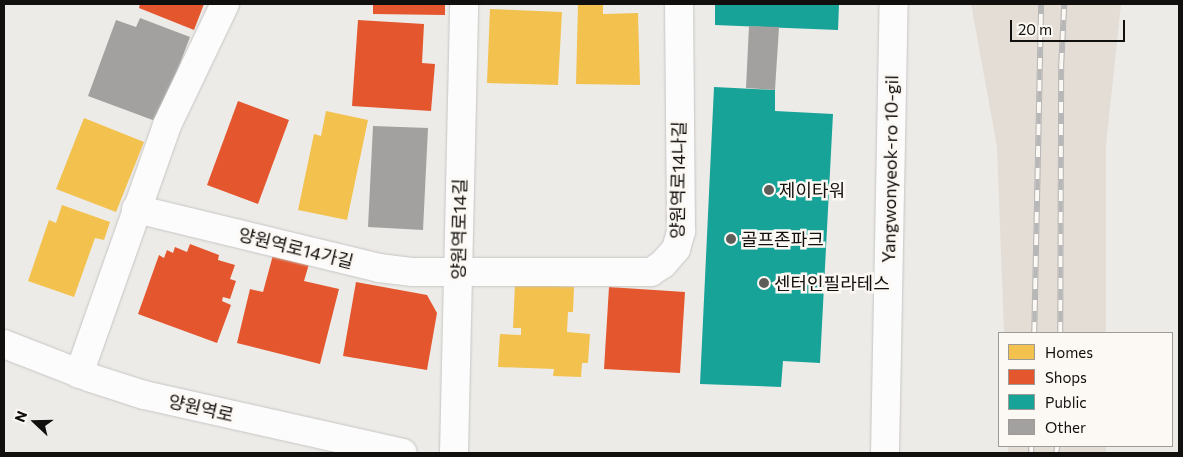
<!DOCTYPE html>
<html>
<head>
<meta charset="utf-8">
<style>
	body { margin:0 }
	#map { position:relative; width:1183px; height:457px; overflow:hidden; background:#edebe8; font-family:Commissioner,"Noto Sans KR",sans-serif }
	div>[style] { position:absolute }
	[style*='--x'] { left:calc(var(--x)*1px); top:calc(var(--y)*1px); width:calc(var(--w)*1px); rotate:calc(var(--a)*1deg) }
	.built>* { inset:0; background:#e3ddd6 }
	.homes>* { inset:0; background:#f2c14e }
	.shops>* { inset:0; background:#e4572e }
	.public>* { inset:0; background:#17a398 }
	.building>* { inset:0; background:#a2a19f }
	.roads { filter:drop-shadow(0 0 1px #c6c5c3) drop-shadow(0 0 1px #c6c5c3) }
	.minor>* { height:28px; margin:-14px; padding:0 14px; transform-origin:14px; border-radius:14px; background:#fcfcfc }
	.rail>* { height:5.5px; margin-top:-2.75px; transform-origin:0; background:repeating-linear-gradient(90deg,#fcf8f3 0 11px,#b7b7b7 0 22px); box-sizing:border-box; border-block:1px solid #b7b7b7 }
	.dots>* { width:14px; height:14px; translate:-50% -50%; box-sizing:border-box; border:2px solid #fcf8f3; border-radius:50% }
	span { translate:-50% -50%; white-space:nowrap; text-align:center; line-height:1.15; -webkit-text-stroke:5px #fcf8f3; paint-order:stroke }
	.street-label { font-size:18px; color:#11100e }
	.poi-label { font-size:18px; color:#11100e }
	.left { translate:0 -50%; text-align:left }
	.frame { position:absolute; inset:0; border:5px solid #11100e; pointer-events:none }
	.legend { position:absolute; left:998px; top:332px; width:175px; height:115px; box-sizing:border-box; background:#fcf8f3; border:1px solid #9e9b97; margin:0; padding:6px 9px; list-style:none; font-size:15px; color:#11100e }
	.legend li { display:flex; align-items:center; gap:10px; height:25px }
	.legend b { width:25px; border:1px solid #9e9b97 }
	.north { position:absolute; left:10px; top:397px; width:50px; height:50px; -webkit-text-stroke:4px #fcf8f3; paint-order:stroke; rotate:291deg; font-size:14px; font-weight:700; line-height:20px; text-align:center; color:#11100e }
	.north::after { content:''; display:block; margin:auto; width:18px; height:22px; background:#11100e; clip-path:polygon(50% 0,100% 100%,50% 72%,0 100%) }
	.scale { position:absolute; left:1010px; top:20px; width:115px; height:22px; box-sizing:border-box; border:2px solid #11100e; border-top:0; padding-left:6px; font-size:15px; line-height:18px; white-space:nowrap; color:#11100e; -webkit-text-stroke:4px #fcf8f3; paint-order:stroke }
</style>
</head>
<body>
<div id="map">
	<div class="built">
		<div style="clip-path:polygon(971px 4px,1121px 4px,1106px 145px,1106px 333px,1004px 333px,997px 147px)"></div>
		<div style="clip-path:polygon(1008px 446px,1106px 446px,1106px 453px,1008px 453px)"></div>
	</div>
	<div class="homes">
		<div style="clip-path:polygon(578px 4px,603px 4px,603px 14px,638px 13px,640px 85px,576px 84px)"></div>
		<div style="clip-path:polygon(490px 9px,562px 12px,558px 85px,487px 83px)"></div>
		<div style="clip-path:polygon(326px 111px,368px 120px,347px 220px,298px 210px,314px 134px,321px 136px)"></div>
		<div style="clip-path:polygon(84px 118px,144px 142px,116px 212px,56px 189px)"></div>
		<div style="clip-path:polygon(62px 205px,110px 222px,104px 240px,95px 238px,74px 297px,28px 281px,49px 220px,56px 223px)"></div>
		<div style="clip-path:polygon(515px 284px,574px 287px,573px 312px,568px 312px,567px 332px,590px 334px,588px 363px,582px 363px,581px 377px,553px 376px,554px 369px,498px 367px,500px 334px,521px 335px,521px 328px,513px 328px)"></div>
	</div>
	<div class="shops">
		<div style="clip-path:polygon(140px 4px,204px 4px,194px 30px,139px 8px)"></div>
		<div style="clip-path:polygon(373px 4px,445px 4px,445px 15px,373px 14px)"></div>
		<div style="clip-path:polygon(358px 20px,424px 24px,422px 63px,435px 64px,431px 111px,352px 106px)"></div>
		<div style="clip-path:polygon(238px 101px,289px 120px,258px 204px,207px 185px)"></div>
		<div style="clip-path:polygon(190px 244px,219px 255px,218px 260px,235px 265px,230px 279px,236px 281px,230px 299px,223px 297px,222px 301px,231px 305px,217px 343px,138px 314px,159px 255px,164px 258px,167px 250px,173px 253px,175px 247px,187px 252px)"></div>
		<div style="clip-path:polygon(273px 255px,309px 264px,304px 281px,339px 289px,320px 364px,237px 343px,250px 289px,263px 292px)"></div>
		<div style="clip-path:polygon(356px 282px,427px 295px,437px 313px,427px 370px,343px 356px)"></div>
		<div style="clip-path:polygon(609px 287px,685px 292px,680px 373px,604px 369px)"></div>
	</div>
	<div class="public">
		<div style="clip-path:polygon(715px 4px,839px 4px,838px 30px,715px 25px)"></div>
		<div style="clip-path:polygon(714px 87px,775px 90px,775px 111px,833px 114px,820px 363px,783px 361px,781px 387px,700px 384px)"></div>
	</div>
	<div class="building">
		<div style="clip-path:polygon(140px 18px,190px 37px,158px 122px,88px 96px,116px 20px,136px 27px)"></div>
		<div style="clip-path:polygon(749px 26px,779px 27px,775px 90px,746px 88px)"></div>
		<div style="clip-path:polygon(373px 126px,428px 128px,423px 230px,368px 227px)"></div>
	</div>
	<div class="roads">
		<div class="minor">
			<div style="--x:136;--y:209;--w:250;--a:13.6"></div>
			<div style="--x:379;--y:268;--w:34;--a:7"></div>
			<div style="--x:413;--y:272;--w:238;--a:0"></div>
			<div style="--x:651;--y:272;--w:14;--a:-34"></div>
			<div style="--x:663;--y:264;--w:20;--a:-49"></div>
			<div style="--x:676;--y:249;--w:19;--a:-74"></div>
			<div style="--x:681;--y:231;--w:227;--a:-90.5"></div>
			<div style="--x:4;--y:344;--w:93;--a:21.3"></div>
			<div style="--x:91;--y:378;--w:56;--a:17.8"></div>
			<div style="--x:144;--y:395;--w:265;--a:12.6"></div>
			<div style="--x:79;--y:374;--w:264;--a:-70.5"></div>
			<div style="--x:167;--y:125;--w:134;--a:-64.4"></div>
			<div style="--x:454;--y:453;--w:449;--a:-88.7"></div>
			<div style="--x:885;--y:453;--w:449;--a:-88.9"></div>
		</div>
	</div>
	<div class="rail">
		<div style="--x:1034;--y:333;--w:329;--a:-88.8"></div>
		<div style="--x:1060;--y:333;--w:269;--a:-89.8"></div>
		<div style="--x:1061;--y:64;--w:60;--a:-87.1"></div>
		<div style="--x:1031;--y:453;--w:7;--a:-90"></div>
		<div style="--x:1056;--y:453;--w:7;--a:-82"></div>
	</div>
	<div class="dots">
		<div style="left:769px;top:190px;background:#5e5d5a"></div>
		<div style="left:731px;top:239px;background:#5e5d5a"></div>
		<div style="left:764px;top:283px;background:#5e5d5a"></div>
	</div>
	<div class="street-label">
		<span style="left:890px;top:169px;rotate:-89deg">Yangwonyeok-ro 10-gil</span>
		<span style="left:678px;top:180px;rotate:-89deg">양원역로14나길</span>
		<span style="left:459px;top:229px;rotate:-89deg">양원역로14길</span>
		<span style="left:296px;top:248px;rotate:14deg">양원역로14가길</span>
		<span style="left:201px;top:408px;rotate:13deg">양원역로</span>
	</div>
	<div class="poi-label">
		<span class="left" style="left:779px;top:190px">제이타워</span>
		<span class="left" style="left:741px;top:239px">골프존파크</span>
		<span class="left" style="left:774px;top:283px">센터인필라테스</span>
	</div>
	<div class="frame"></div>
	<ul class="legend">
	<li><b style="height:14px;background:#f2c14e"></b>Homes</li>
	<li><b style="height:14px;background:#e4572e"></b>Shops</li>
	<li><b style="height:14px;background:#17a398"></b>Public</li>
	<li><b style="height:14px;background:#a2a19f"></b>Other</li>
	</ul>
	<div class="north">N</div>
	<div class="scale">20 m</div>
</div>
</body>
</html>
